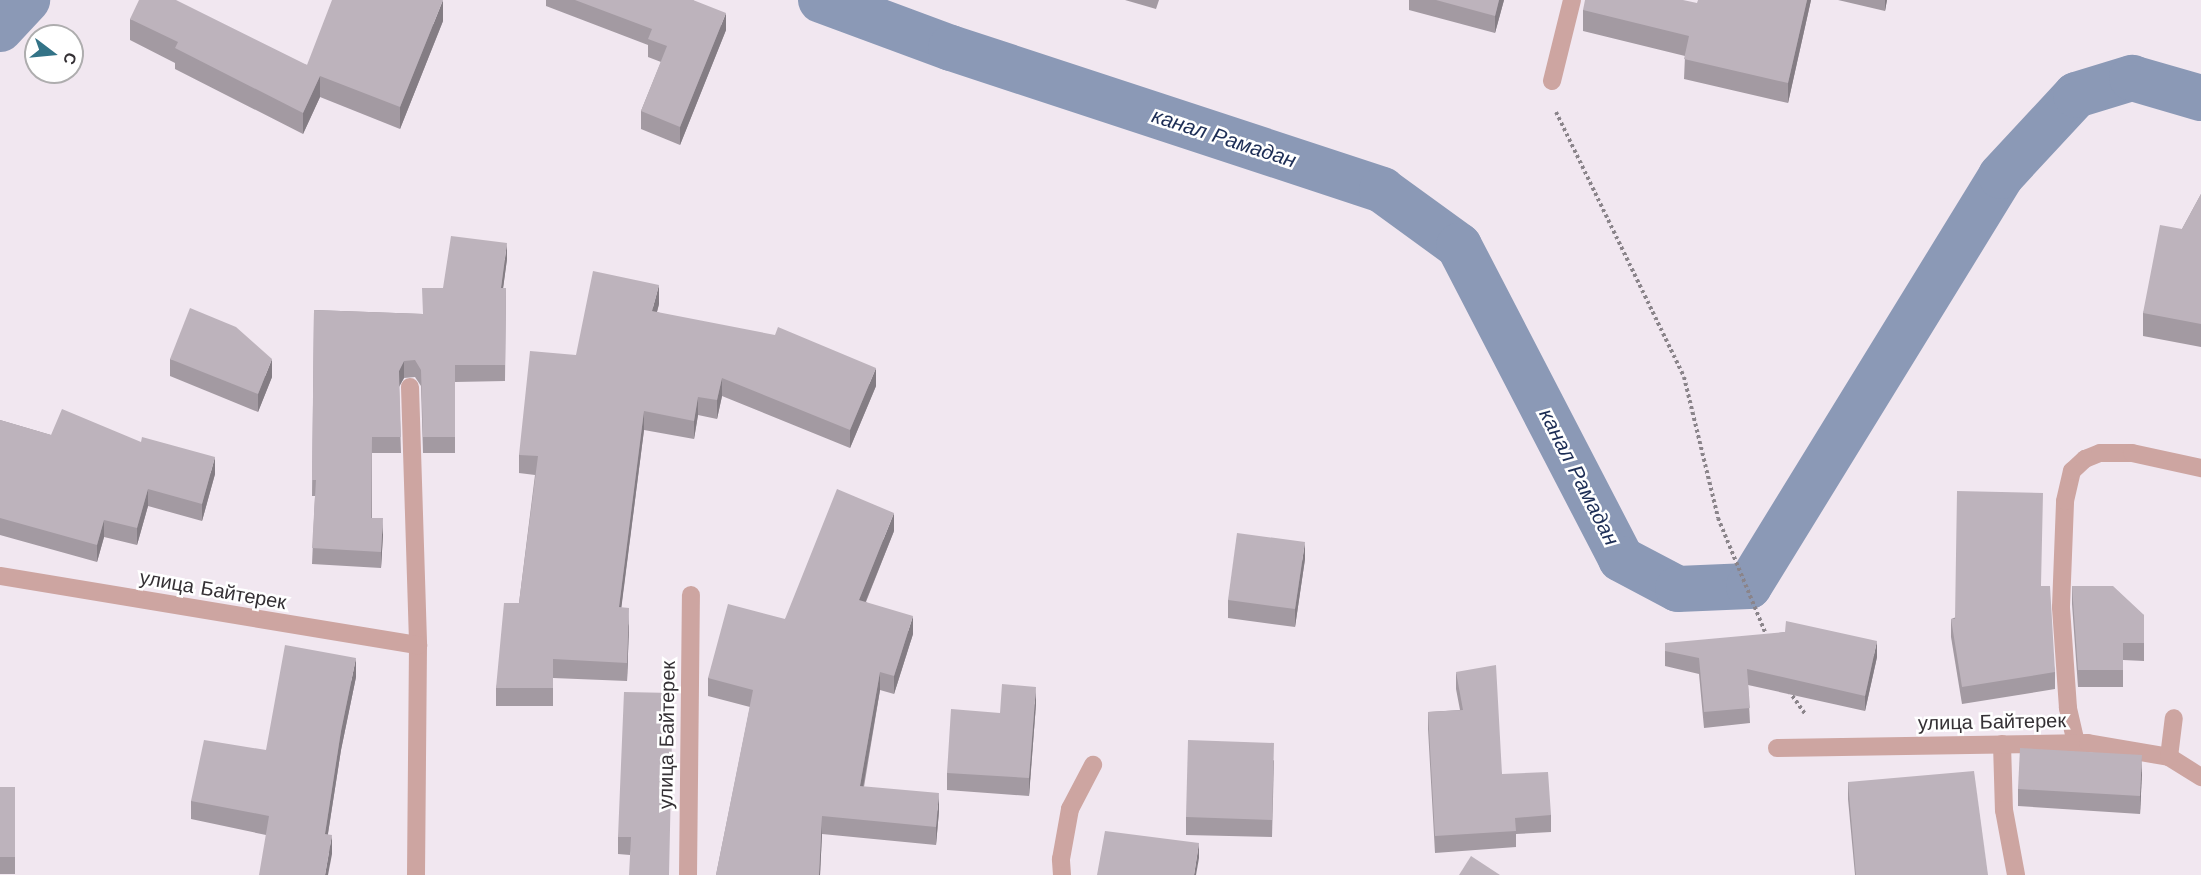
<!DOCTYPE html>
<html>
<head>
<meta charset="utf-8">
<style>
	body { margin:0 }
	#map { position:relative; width:2201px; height:875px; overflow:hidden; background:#f1e7f0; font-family:"Work Sans",sans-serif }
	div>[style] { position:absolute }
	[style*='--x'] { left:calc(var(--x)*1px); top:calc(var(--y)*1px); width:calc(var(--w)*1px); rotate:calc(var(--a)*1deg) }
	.canal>* { height:46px; margin:-23px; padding:0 23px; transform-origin:23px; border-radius:23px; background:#8b99b6 }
	.path>* { height:4px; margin-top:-2px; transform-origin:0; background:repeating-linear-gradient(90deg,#8a848a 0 3px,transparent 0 6px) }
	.minor>* { height:18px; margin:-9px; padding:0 9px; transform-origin:9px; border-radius:9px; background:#cda5a1 }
	.wall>* { inset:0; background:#a39aa2 }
	.shaded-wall>* { inset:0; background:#847d84 }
	.building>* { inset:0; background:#bdb3bc }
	span { translate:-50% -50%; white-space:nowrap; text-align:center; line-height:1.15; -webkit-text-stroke:5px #fff; paint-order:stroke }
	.street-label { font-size:20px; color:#353135 }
	.water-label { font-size:21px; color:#1c2d55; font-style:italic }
	.north { position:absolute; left:24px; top:24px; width:60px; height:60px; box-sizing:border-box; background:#fff; border:2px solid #aeadae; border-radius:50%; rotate:106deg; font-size:16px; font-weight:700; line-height:24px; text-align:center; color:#353135 }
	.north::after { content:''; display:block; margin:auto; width:21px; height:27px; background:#337387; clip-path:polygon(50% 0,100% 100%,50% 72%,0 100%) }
</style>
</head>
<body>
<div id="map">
	<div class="canal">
		<div style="--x:821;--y:0;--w:139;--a:20.3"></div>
		<div style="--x:951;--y:48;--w:454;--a:18.2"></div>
		<div style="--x:1382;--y:190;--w:95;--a:36"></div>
		<div style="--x:1459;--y:246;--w:352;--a:62.6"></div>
		<div style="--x:1621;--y:559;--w:64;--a:27.8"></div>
		<div style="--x:1678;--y:589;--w:71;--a:-2.4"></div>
		<div style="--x:1749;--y:586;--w:481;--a:-58.4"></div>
		<div style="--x:2001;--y:176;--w:110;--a:-47.2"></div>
		<div style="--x:2076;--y:95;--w:59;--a:-16.9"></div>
		<div style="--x:2132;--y:78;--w:72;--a:16.2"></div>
		<div style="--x:0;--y:29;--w:40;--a:-47"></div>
	</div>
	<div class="path">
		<div style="--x:1556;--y:112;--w:294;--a:64.2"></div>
		<div style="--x:1684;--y:377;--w:145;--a:76.4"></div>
		<div style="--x:1718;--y:518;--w:129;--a:67.6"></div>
		<div style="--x:1789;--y:691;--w:28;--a:55"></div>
	</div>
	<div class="minor">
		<div style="--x:1552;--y:81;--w:83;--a:-76.1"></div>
		<div style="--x:410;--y:387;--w:258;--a:88.2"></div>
		<div style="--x:418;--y:645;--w:230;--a:90.5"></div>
		<div style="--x:0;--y:576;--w:424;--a:9.4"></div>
		<div style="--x:2076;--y:743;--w:36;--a:-103"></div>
		<div style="--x:2068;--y:708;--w:101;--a:-94"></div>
		<div style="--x:2061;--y:607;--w:106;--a:-87.8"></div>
		<div style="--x:2065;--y:501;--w:31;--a:-77"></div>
		<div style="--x:2072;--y:471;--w:18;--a:-43"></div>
		<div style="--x:2085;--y:459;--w:16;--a:-22"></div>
		<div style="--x:2100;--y:453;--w:32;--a:0"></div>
		<div style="--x:2132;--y:453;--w:71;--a:12.3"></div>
		<div style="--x:2002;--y:744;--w:66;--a:88.3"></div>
		<div style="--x:2004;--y:810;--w:66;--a:79.5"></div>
		<div style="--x:1777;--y:748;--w:311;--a:-0.9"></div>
		<div style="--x:2088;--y:743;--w:82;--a:9.8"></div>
		<div style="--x:2169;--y:757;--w:38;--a:32"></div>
		<div style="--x:2169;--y:757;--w:39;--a:-83"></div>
		<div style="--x:688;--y:875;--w:280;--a:-89.4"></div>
		<div style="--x:1062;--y:875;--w:16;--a:-94"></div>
		<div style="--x:1061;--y:859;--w:51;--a:-79.8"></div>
		<div style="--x:1070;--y:809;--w:50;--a:-62.4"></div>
	</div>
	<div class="wall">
		<div style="clip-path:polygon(546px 0,693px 0,726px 30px,680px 145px,641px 129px,641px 111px,661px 62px,648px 57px,648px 45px,546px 6px)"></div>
		<div style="clip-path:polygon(1125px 0,1159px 0,1156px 9px)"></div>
		<div style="clip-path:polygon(1409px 0,1504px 0,1495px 33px,1409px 10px)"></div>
		<div style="clip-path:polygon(1811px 0,1788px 103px,1684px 79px,1685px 56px,1583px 31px,1583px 10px,1697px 3px)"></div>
		<div style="clip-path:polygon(1838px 0,1887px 0,1885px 11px)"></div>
		<div style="clip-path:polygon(130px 19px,307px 65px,443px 21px,400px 129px,320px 97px,303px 134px,175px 69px,175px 63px,130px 40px)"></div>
		<div style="clip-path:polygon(2201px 194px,2201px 347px,2143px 336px,2143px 313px,2182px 229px)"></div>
		<div style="clip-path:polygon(507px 259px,503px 288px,506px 288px,505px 381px,455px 382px,455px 453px,423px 453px,421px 386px,415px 377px,404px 378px,399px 386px,401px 453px,372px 453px,372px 518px,383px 535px,381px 568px,312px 564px,315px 496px,312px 496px,314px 310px,423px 314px,443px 288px)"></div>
		<div style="clip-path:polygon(659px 304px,657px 312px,876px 386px,850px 448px,722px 396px,717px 419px,698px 415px,694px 439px,644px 430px,621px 608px,629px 626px,627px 681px,553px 678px,553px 706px,496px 706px,496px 688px,519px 603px,535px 475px,519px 473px,519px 455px,576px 355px)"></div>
		<div style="clip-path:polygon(170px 359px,272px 377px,258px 412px,170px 376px)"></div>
		<div style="clip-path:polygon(0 420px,51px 435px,215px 474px,202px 521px,148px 506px,137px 545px,104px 537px,97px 562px,0 535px)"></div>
		<div style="clip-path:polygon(894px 531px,866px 602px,913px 634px,894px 694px,880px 690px,864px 787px,939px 811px,936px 845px,822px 834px,820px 875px,716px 875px,750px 707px,708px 696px,708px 678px,785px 619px)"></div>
		<div style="clip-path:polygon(1305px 559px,1295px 627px,1228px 618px,1228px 600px)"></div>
		<div style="clip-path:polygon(2041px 586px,2055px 672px,2055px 689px,1962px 704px,1951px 637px,1951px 619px)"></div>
		<div style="clip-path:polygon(2072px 586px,2144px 615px,2144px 661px,2123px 660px,2123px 687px,2078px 687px,2072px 604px)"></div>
		<div style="clip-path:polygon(1785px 632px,1877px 657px,1865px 711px,1748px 685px,1750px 723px,1704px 728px,1699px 674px,1665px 666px,1665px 651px)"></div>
		<div style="clip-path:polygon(1456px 672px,1502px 774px,1551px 815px,1551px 832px,1516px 834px,1516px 847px,1435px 853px,1428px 729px,1428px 712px,1460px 710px,1456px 689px)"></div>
		<div style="clip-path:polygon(356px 677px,341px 750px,328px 834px,332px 854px,266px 835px,191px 819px,191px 801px,266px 750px)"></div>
		<div style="clip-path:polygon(673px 693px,630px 855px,618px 854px,618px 837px)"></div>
		<div style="clip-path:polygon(1036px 704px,1029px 796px,947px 790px,947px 773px,1000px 713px)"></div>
		<div style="clip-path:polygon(1274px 760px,1272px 837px,1186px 835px,1186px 817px)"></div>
		<div style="clip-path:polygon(2142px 772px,2140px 814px,2018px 806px,2018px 789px)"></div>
		<div style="clip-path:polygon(1848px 782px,1988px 875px,1855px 875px,1848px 799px)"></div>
		<div style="clip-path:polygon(0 787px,15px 787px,15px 874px,0 874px)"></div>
	</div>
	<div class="shaded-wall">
		<div style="clip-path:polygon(443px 0,443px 21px,400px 129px,400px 107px)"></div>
		<div style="clip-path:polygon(1499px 0,1504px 0,1495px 33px,1495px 16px)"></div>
		<div style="clip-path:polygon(1807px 0,1811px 0,1788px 103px,1788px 83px)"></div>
		<div style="clip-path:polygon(1885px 0,1887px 0,1885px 11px)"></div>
		<div style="clip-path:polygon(726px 13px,726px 30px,680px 145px,680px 127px)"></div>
		<div style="clip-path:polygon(320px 76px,320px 97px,303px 134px,303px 113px)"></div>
		<div style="clip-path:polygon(507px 243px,507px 259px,501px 304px,501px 288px)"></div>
		<div style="clip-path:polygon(659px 285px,659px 304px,652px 330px,652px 311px)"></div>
		<div style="clip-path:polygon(272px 359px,272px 377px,258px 412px,258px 394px)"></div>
		<div style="clip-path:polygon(404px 361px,404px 378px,399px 387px,399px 371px)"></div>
		<div style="clip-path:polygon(876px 368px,876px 386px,850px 448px,850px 430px)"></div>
		<div style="clip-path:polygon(722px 378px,722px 396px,717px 419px,717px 400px)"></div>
		<div style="clip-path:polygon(698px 397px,698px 415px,694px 439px,694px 421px)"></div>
		<div style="clip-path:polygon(644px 411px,644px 430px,619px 626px,619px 607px)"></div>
		<div style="clip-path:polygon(215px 457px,215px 474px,202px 521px,202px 504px)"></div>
		<div style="clip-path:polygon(148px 489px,148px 506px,137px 545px,137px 528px)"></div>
		<div style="clip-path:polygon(894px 513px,894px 531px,859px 618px,859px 600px)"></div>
		<div style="clip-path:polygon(383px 518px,383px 535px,381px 568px,381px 552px)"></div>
		<div style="clip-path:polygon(104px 520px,104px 537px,97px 562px,97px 545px)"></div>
		<div style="clip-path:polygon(1305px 542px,1305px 559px,1295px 627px,1295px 609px)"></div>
		<div style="clip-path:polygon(629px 608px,629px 626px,627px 681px,627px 663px)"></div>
		<div style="clip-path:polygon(913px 616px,913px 634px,894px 694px,894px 676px)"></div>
		<div style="clip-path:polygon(1877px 641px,1877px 657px,1865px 711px,1865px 696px)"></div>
		<div style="clip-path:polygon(356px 658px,356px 677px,341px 750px,325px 852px,325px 834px,341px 731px)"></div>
		<div style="clip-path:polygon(880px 672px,880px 690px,860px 804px,860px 786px)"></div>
		<div style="clip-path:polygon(1036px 687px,1036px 704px,1029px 796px,1029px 778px)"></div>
		<div style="clip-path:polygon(2142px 755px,2142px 772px,2140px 814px,2140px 796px)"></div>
		<div style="clip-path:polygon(939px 793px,939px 811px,936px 845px,936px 827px)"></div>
		<div style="clip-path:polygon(822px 816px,822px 834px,820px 875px,819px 875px)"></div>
		<div style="clip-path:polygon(332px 835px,332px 854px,328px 875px,325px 875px)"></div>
		<div style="clip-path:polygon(1199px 843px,1199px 858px,1196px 875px,1194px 875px)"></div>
	</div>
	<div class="building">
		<div style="clip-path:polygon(139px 0,176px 0,307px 65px,332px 0,443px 0,400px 107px,320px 76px,303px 113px,175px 48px,178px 42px,130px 19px)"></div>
		<div style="clip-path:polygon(575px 0,693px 0,726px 13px,680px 127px,641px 111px,667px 46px,648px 39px,652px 29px)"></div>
		<div style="clip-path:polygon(1436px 0,1499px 0,1495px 16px)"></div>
		<div style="clip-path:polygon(1585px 0,1683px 0,1697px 3px,1698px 0,1807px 0,1788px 83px,1684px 59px,1689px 36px,1583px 10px)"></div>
		<div style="clip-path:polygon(2201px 194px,2201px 324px,2143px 313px,2160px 225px,2182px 229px)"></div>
		<div style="clip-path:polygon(451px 236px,507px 243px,501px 288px,506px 288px,505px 365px,455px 365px,455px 437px,423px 437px,421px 370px,415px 360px,404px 361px,399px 371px,401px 437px,372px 437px,371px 518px,383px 518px,381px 552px,312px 548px,316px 480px,312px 480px,314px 310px,423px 314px,422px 288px,443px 288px)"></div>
		<div style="clip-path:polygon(593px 271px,659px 285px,652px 311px,775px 335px,778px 327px,876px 368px,850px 430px,722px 378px,717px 400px,698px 397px,694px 421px,644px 411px,619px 607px,629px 608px,627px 663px,553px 659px,553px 688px,496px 688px,504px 603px,519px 603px,538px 456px,519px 455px,530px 351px,576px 355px)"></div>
		<div style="clip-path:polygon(190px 308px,236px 327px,272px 359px,258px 394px,170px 359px)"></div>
		<div style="clip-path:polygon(62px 409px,141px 442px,142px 437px,215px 457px,202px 504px,148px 489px,137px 528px,104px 520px,97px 545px,0 518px,0 420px,51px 435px)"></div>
		<div style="clip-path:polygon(837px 489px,894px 513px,859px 600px,913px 616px,894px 676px,880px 672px,860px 786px,939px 793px,936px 827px,822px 816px,819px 875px,716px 875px,753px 690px,708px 678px,728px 604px,785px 619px)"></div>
		<div style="clip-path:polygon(1957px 491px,2043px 493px,2041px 586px,2050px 586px,2055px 672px,1962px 687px,1951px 619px,1955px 619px)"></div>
		<div style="clip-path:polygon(1237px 533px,1305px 542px,1295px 609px,1228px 600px)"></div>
		<div style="clip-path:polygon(2072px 586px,2113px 586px,2144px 615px,2144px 643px,2123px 643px,2123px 670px,2078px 670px)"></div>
		<div style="clip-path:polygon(1786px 621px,1877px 641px,1865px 696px,1747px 669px,1750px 708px,1704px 712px,1699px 658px,1665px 651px,1665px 643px,1785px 632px)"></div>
		<div style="clip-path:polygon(285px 645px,356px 658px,341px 731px,325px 834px,332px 835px,325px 875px,259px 875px,269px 816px,191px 801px,204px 740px,266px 750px)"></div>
		<div style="clip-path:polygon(1496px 665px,1502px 774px,1548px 772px,1551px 815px,1515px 818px,1516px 831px,1435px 836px,1428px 712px,1463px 710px,1456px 672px)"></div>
		<div style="clip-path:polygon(1002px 684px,1036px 687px,1029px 778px,947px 773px,951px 709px,1000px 713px)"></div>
		<div style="clip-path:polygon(624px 692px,673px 693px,669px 875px,629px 875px,631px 837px,618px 837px)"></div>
		<div style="clip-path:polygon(1188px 740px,1274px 743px,1272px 820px,1186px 817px)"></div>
		<div style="clip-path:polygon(2020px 748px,2142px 755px,2140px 796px,2018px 789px)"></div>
		<div style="clip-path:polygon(1974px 771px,1988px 875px,1856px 875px,1848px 782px)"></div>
		<div style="clip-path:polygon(0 787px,15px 787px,15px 857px,0 857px)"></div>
		<div style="clip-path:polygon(1105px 831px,1199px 843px,1194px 875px,1097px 875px)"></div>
		<div style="clip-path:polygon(1471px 856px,1500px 875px,1459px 875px)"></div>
	</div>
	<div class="street-label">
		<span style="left:213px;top:590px;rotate:10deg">улица Байтерек</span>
		<span style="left:1992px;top:722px;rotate:-1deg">улица Байтерек</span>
		<span style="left:667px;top:735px;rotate:-89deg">улица Байтерек</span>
	</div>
	<div class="water-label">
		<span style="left:1224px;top:138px;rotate:18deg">канал Рамадан</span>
		<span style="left:1579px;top:477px;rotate:63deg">канал Рамадан</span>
	</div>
	<div class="north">С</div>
</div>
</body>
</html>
